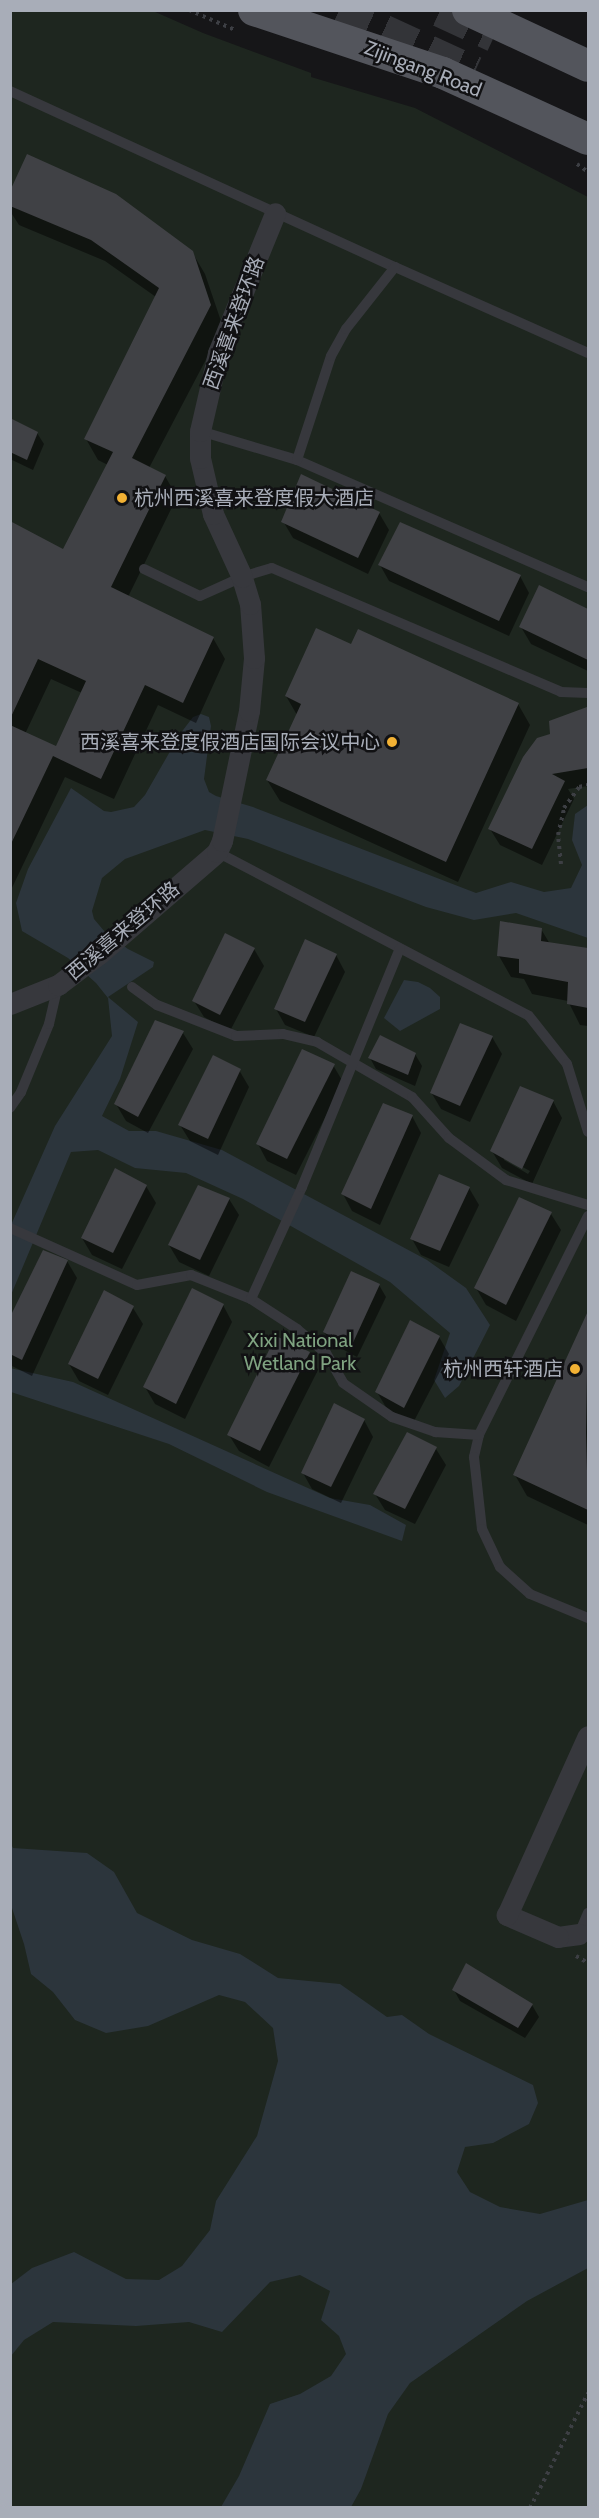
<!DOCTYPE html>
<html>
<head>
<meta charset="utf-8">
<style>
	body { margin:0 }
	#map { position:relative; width:599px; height:2518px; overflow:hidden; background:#161618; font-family:Cabin,"Noto Sans SC",sans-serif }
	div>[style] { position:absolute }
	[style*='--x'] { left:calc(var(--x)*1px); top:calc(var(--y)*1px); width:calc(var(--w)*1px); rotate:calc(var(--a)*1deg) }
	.green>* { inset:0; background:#1e261f }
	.water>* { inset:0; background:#2c353c }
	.shadow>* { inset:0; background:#0007 }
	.building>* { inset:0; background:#404145 }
	.highway-tunnel>* { height:33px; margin-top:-16.5px; transform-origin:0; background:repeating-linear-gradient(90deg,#333438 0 33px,transparent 0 49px) }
	.path>* { height:4px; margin-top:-2px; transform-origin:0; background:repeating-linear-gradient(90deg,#3d3f44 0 3px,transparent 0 7.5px) }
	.lane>* { height:10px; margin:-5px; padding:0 5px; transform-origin:5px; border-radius:5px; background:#37383d }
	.street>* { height:21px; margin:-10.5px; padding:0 10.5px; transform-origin:10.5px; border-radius:10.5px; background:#37383d }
	.primary>* { height:32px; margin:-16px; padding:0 16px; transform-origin:16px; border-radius:16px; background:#53555c }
	.dots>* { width:16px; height:16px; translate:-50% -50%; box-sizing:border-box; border:3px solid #111113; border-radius:50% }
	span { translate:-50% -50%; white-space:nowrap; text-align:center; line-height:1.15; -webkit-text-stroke:5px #111113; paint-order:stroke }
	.street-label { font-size:20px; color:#a8adb8 }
	.poi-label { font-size:20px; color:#a8adb8 }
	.left { translate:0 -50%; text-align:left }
	.right { translate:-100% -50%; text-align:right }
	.park-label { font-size:20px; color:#7fa381 }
	.frame { position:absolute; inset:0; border:12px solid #a8adb8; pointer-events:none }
</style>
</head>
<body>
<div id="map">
	<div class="green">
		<div style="clip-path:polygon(11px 11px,153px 11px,203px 33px,311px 73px,311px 77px,415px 108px,588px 197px,588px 2507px,11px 2508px)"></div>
	</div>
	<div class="water">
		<div style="clip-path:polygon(201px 714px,209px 717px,211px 726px,204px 779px,209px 792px,216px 796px,253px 807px,476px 893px,511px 882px,544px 892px,571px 888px,582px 865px,572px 840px,575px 814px,588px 805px,588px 938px,516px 913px,474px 920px,426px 907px,248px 839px,205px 830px,125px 859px,102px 878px,92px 911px,94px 919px,105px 932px,128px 949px,154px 962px,153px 967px,108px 997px,138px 1022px,120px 1079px,102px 1116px,129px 1131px,156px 1131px,222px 1150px,427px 1260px,466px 1288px,490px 1325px,459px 1386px,445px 1398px,434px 1380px,450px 1333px,390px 1282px,243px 1199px,186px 1173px,135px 1168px,98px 1150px,71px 1152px,11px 1295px,11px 1225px,55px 1126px,112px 1036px,108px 998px,96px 983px,68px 958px,22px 931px,16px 903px,28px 869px,71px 788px,104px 811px,111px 812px,134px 807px,145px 795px,180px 734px,193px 717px)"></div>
		<div style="clip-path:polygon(404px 980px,418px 982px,430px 988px,440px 997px,440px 1009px,400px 1031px,384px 1018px)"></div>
		<div style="clip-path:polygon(10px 1368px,73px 1382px,330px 1498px,370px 1505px,406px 1525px,402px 1541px,267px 1492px,169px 1444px,11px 1392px)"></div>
		<div style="clip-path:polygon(11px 1844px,13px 1848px,87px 1853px,114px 1872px,137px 1913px,192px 1940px,240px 1954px,278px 1978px,340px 1984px,387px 2017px,402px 2015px,429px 2034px,533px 2085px,538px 2103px,529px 2124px,493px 2143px,465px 2147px,457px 2172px,470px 2192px,500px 2207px,540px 2214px,588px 2200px,588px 2268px,527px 2301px,410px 2383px,388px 2414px,361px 2489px,351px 2507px,221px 2507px,239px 2476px,270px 2404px,300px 2394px,331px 2376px,346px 2354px,339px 2336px,321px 2320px,330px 2291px,300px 2275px,270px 2282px,222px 2332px,189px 2322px,136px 2326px,53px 2322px,24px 2340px,11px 2356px,11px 2284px,32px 2268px,74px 2252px,126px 2279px,159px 2280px,182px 2266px,210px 2230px,216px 2201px,257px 2136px,278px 2061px,273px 2028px,245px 2002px,219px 1995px,148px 2026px,106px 2033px,75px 2020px,53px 1992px,31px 1974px,24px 1944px,11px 1905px)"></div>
	</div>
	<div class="shadow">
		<div style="clip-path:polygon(evenodd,10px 195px,192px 252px,205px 274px,223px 327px,149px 468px,165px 476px,177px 497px,128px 597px,213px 638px,225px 659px,196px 723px,158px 705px,114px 799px,65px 777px,10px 892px,10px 523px,64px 551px,108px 465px,98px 460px,86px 439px,156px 297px,105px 261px,19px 225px,10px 211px,10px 195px,51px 679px,82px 693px,56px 748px,25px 734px,51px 679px)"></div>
		<div style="clip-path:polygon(10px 420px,37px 433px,44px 444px,33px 470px,10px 459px)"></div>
		<div style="clip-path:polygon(379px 513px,389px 530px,368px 574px,293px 538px,283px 521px)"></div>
		<div style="clip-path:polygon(380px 565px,520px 576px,529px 593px,509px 636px,389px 581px)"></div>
		<div style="clip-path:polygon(540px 587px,588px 610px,588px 671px,531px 644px,521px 627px)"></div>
		<div style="clip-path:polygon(352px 646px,518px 704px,530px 725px,458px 882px,280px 801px,267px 780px,297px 715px,286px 696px)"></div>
		<div style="clip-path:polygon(586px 709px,588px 786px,568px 789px,574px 799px,542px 865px,500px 845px,490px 829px,552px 735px)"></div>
		<div style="clip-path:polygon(541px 929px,550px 944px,588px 950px,588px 1026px,580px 1025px,568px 1001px,532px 994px,524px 979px,511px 977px,499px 956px)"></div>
		<div style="clip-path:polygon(254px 949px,264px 966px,230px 1031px,204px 1017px,194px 1001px)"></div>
		<div style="clip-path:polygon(336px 955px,345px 972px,314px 1037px,285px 1025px,276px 1009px)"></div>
		<div style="clip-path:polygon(183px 1033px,193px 1049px,148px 1133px,126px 1121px,116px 1104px)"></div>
		<div style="clip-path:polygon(492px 1037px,502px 1054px,470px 1122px,441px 1109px,431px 1092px)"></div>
		<div style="clip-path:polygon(415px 1054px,422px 1066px,415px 1086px,376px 1069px,370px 1058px)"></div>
		<div style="clip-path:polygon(333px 1065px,343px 1082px,296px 1175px,267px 1161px,258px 1144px)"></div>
		<div style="clip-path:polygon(239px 1070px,249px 1087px,218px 1155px,190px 1141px,180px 1125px)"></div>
		<div style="clip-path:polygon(evenodd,553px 1101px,562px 1118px,532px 1184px,502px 1168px,492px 1151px,553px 1101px,504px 1157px,530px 1171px,528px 1174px,504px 1160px,504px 1157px)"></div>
		<div style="clip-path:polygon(412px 1116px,421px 1133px,380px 1225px,352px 1211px,343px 1194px)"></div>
		<div style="clip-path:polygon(146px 1186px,156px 1203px,122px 1269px,92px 1255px,82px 1238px)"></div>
		<div style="clip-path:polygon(469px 1188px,479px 1205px,449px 1267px,421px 1255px,412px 1239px)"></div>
		<div style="clip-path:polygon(229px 1199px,239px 1215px,209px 1276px,179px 1262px,169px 1245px)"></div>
		<div style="clip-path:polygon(551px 1214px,561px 1230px,516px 1321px,486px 1305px,476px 1288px)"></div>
		<div style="clip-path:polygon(67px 1261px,77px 1278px,32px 1376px,10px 1365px,10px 1321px)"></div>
		<div style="clip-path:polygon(379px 1285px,386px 1297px,357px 1357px,331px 1343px,324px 1332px)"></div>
		<div style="clip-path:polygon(105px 1292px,133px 1308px,143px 1324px,108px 1395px,79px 1381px,69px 1364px)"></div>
		<div style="clip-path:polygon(223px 1305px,232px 1322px,185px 1419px,155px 1404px,145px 1387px)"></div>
		<div style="clip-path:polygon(588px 1314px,588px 1525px,527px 1496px,515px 1475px)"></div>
		<div style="clip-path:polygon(439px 1337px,449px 1354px,413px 1423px,387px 1409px,377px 1392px)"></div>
		<div style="clip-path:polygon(309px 1353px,318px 1370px,269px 1467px,239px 1451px,229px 1435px)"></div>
		<div style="clip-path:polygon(364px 1420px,373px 1437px,341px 1503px,312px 1489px,303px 1473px)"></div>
		<div style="clip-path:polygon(436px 1449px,446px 1465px,415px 1524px,385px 1510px,375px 1494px)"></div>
		<div style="clip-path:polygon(454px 1990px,532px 2005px,539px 2017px,525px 2038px,460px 2001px)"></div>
	</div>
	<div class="building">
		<div style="clip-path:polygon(27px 154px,116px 194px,193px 251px,211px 305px,132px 458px,166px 475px,111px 587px,214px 637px,183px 703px,145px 685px,101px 779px,53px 756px,10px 846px,10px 725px,56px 746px,86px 681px,38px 659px,10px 719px,10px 521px,63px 549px,113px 452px,84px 439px,159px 288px,91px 240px,10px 206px,10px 191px)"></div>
		<div style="clip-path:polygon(10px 418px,38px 432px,27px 460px,10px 452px)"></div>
		<div style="clip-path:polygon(301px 474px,380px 512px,358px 558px,281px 522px)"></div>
		<div style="clip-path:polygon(400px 522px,521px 575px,499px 621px,378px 565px)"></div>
		<div style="clip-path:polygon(539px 585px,588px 609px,588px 660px,519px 627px)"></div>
		<div style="clip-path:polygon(316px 628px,351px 644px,358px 629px,519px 703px,446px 862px,266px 780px,301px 704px,285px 696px)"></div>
		<div style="clip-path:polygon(587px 707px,588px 768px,552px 774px,565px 781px,532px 849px,488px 829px,523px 757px,537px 738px,550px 734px,549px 721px)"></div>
		<div style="clip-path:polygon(500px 921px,542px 928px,541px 941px,588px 948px,588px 1008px,567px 1004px,568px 982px,519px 973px,519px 959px,497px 956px)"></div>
		<div style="clip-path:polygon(225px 933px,255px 948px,220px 1015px,192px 1001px)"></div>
		<div style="clip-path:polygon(305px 939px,337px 954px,305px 1022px,274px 1009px)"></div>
		<div style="clip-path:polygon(155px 1020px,184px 1031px,138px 1117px,114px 1104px)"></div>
		<div style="clip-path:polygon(460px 1023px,493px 1036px,460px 1106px,430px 1093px)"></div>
		<div style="clip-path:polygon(380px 1035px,416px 1053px,408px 1075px,368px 1058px)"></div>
		<div style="clip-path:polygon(302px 1049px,335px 1064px,287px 1159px,256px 1144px)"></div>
		<div style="clip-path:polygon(213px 1055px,241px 1069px,208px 1139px,178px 1125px)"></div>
		<div style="clip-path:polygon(520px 1086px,554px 1100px,522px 1169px,490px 1151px)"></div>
		<div style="clip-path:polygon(383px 1103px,413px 1115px,371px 1209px,341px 1194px)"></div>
		<div style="clip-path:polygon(115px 1168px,147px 1185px,113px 1253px,81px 1238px)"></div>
		<div style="clip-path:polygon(439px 1174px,470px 1187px,440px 1251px,410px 1239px)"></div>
		<div style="clip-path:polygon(198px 1185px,230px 1198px,200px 1260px,168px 1245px)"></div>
		<div style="clip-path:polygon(519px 1197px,552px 1212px,506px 1305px,474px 1288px)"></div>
		<div style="clip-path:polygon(43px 1250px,68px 1260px,22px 1360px,10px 1354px,10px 1317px)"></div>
		<div style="clip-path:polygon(351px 1271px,380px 1284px,351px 1347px,323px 1332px)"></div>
		<div style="clip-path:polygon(192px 1288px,224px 1304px,176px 1404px,143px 1387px)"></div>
		<div style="clip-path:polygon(104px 1290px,134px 1306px,98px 1379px,68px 1364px)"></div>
		<div style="clip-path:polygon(588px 1311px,586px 1433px,588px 1510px,513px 1475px)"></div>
		<div style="clip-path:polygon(410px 1320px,440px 1336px,404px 1408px,375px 1392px)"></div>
		<div style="clip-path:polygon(276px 1336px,310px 1352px,260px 1451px,227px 1435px)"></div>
		<div style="clip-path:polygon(334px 1403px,365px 1419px,331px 1487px,301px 1473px)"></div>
		<div style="clip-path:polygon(407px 1432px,437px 1447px,405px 1509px,373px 1494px)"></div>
		<div style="clip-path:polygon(466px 1963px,533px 2004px,518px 2028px,452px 1990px)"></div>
	</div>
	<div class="highway-tunnel">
		<div style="--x:339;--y:10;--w:149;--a:24.7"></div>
		<div style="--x:440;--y:10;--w:60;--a:24.8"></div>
	</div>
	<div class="path">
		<div style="--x:189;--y:10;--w:50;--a:23.5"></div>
		<div style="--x:577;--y:164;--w:14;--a:36"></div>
		<div style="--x:561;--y:864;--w:29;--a:-96"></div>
		<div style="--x:558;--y:835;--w:28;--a:-77"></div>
		<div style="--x:564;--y:808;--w:26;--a:-54"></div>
		<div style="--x:579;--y:787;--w:9;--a:-13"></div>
		<div style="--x:576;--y:1956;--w:14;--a:30"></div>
		<div style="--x:530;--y:2508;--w:129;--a:-63.2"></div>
	</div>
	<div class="lane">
		<div style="--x:10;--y:91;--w:423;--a:24.6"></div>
		<div style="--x:395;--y:267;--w:211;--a:24"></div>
		<div style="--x:200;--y:431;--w:101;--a:16.6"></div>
		<div style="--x:297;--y:460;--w:318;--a:23.6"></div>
		<div style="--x:297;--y:460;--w:109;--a:-71.9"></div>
		<div style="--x:331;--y:356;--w:31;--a:-61"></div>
		<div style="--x:346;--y:329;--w:79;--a:-51.7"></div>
		<div style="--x:144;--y:569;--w:62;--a:25.7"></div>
		<div style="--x:200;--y:596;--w:46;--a:-24.3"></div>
		<div style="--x:242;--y:577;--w:31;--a:-17"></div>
		<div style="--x:272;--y:568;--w:314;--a:23.2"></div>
		<div style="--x:561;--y:692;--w:27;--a:2"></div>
		<div style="--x:217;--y:852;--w:352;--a:27.7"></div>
		<div style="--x:529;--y:1016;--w:61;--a:51.6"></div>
		<div style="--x:567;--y:1064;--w:71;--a:72.8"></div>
		<div style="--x:132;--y:987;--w:31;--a:36"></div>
		<div style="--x:157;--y:1005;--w:85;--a:21.4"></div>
		<div style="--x:236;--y:1036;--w:47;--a:-2.4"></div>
		<div style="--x:283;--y:1034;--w:35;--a:13"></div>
		<div style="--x:317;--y:1042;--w:110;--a:30.1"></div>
		<div style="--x:412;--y:1097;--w:55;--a:47.9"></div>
		<div style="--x:449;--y:1138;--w:71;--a:36.4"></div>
		<div style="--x:506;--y:1180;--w:86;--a:17"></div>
		<div style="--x:10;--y:1108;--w:19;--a:-55"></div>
		<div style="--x:21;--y:1092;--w:74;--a:-67.6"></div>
		<div style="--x:49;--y:1024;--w:40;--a:-77"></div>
		<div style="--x:588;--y:1216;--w:245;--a:116.5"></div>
		<div style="--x:479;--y:1435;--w:23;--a:103"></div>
		<div style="--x:474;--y:1457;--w:72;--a:83.7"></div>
		<div style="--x:482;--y:1529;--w:42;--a:64.7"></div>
		<div style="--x:500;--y:1567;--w:40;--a:42"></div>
		<div style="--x:530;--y:1594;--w:63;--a:22.5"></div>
		<div style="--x:10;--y:1228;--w:139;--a:24.2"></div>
		<div style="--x:137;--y:1285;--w:55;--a:-10.5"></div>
		<div style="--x:191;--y:1275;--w:65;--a:21.8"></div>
		<div style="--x:251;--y:1299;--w:55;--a:33.1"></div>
		<div style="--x:297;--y:1329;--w:38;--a:40"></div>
		<div style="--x:326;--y:1353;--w:34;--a:60"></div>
		<div style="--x:343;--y:1383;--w:60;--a:34.8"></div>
		<div style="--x:392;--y:1417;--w:46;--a:19.2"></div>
		<div style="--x:435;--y:1432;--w:44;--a:3.9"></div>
		<div style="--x:251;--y:1299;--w:123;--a:-65.5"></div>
		<div style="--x:302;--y:1187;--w:258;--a:-67.7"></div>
		<div style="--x:579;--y:1934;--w:23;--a:-67"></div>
	</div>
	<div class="street">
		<div style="--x:10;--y:1004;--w:52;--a:-21.6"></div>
		<div style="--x:58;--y:985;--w:51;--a:-37.1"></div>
		<div style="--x:99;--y:954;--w:156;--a:-40.8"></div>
		<div style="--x:217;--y:852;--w:12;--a:-66"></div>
		<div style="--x:222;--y:841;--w:133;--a:-78.3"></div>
		<div style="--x:249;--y:711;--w:53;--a:-84.6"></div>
		<div style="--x:254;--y:658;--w:54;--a:-94.2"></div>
		<div style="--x:250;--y:604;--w:28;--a:-107"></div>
		<div style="--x:242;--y:577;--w:69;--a:-114.7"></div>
		<div style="--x:213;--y:514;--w:57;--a:-103.1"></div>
		<div style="--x:200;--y:458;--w:27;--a:-90"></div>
		<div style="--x:200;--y:431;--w:80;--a:-77"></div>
		<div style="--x:218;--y:353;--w:151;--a:-67.8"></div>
		<div style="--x:579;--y:1934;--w:21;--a:172"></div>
		<div style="--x:558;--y:1937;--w:56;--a:-156.7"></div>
		<div style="--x:507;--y:1915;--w:196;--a:-65.7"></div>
	</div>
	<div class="primary">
		<div style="--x:254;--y:10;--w:199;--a:18.4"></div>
		<div style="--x:443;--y:73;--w:159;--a:24.5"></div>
		<div style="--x:468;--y:10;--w:132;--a:25"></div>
	</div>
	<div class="dots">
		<div style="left:122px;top:498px;background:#f2b134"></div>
		<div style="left:392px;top:742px;background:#f2b134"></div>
		<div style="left:575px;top:1369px;background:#f2b134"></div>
	</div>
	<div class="street-label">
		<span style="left:423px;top:69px;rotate:21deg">Zijingang Road</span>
		<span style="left:234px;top:323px;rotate:-70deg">西溪喜来登环路</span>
		<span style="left:123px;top:931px;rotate:-40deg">西溪喜来登环路</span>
	</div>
	<div class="poi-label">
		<span class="left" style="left:134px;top:498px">杭州西溪喜来登度假大酒店</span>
		<span class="right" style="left:380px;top:742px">西溪喜来登度假酒店国际会议中心</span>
		<span class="right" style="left:563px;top:1369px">杭州西轩酒店</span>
	</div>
	<div class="park-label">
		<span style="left:300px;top:1352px">Xixi National<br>Wetland Park</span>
	</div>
	<div class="frame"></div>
</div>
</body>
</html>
